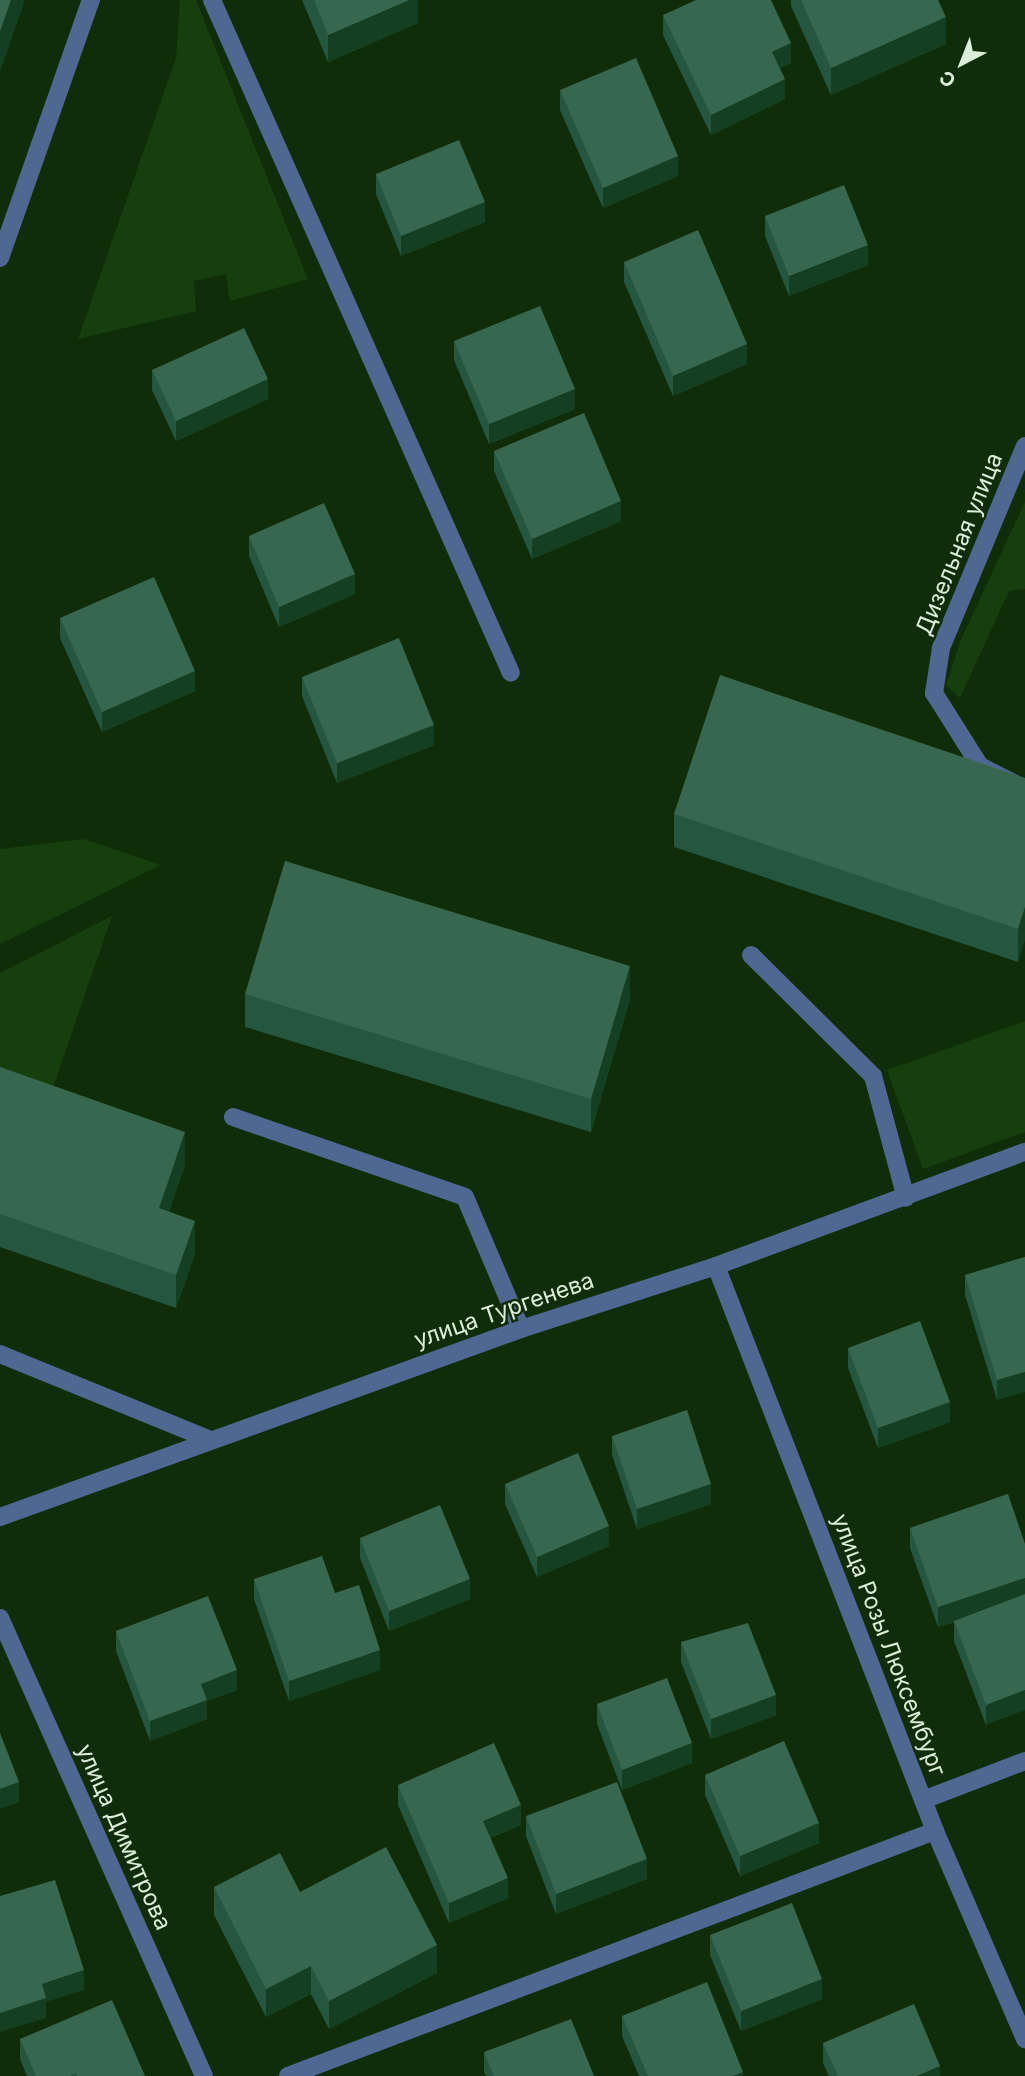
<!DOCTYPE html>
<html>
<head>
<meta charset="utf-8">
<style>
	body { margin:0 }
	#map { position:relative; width:1025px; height:2076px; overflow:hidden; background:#102d09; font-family:Inter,sans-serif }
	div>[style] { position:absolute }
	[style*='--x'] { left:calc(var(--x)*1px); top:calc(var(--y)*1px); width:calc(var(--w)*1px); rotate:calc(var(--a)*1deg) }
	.green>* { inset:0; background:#173f0e }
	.minor>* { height:18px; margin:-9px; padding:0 9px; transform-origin:9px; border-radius:9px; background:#4f6892 }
	.wall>* { inset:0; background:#25563f }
	.shaded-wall>* { inset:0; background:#143f22 }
	.building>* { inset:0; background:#38674f }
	span { translate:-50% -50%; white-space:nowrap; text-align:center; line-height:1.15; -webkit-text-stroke:5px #102d09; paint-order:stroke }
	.street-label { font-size:23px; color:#dceed9 }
	.north { position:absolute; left:927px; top:28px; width:70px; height:70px; -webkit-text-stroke:5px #102d09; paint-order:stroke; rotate:222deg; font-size:19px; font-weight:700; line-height:28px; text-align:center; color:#dceed9 }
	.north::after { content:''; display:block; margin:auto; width:24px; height:32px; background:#dceed9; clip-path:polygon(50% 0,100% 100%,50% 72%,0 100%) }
</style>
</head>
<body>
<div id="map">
	<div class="green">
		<div style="clip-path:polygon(180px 0,196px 0,308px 279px,230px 301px,226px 274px,194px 281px,196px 311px,78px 339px,176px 58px)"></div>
		<div style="clip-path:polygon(1025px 502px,1025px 589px,1009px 591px,960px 698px,946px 685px,960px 642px)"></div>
		<div style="clip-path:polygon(84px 839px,161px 865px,0 944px,0 849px)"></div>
		<div style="clip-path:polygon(112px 916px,47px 1105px,0 1089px,0 973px)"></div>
		<div style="clip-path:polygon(1025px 1021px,1025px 1132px,923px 1169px,887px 1070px)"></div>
	</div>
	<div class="minor">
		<div style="--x:212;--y:0;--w:736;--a:66.05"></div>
		<div style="--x:0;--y:258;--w:274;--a:-70.6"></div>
		<div style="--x:1025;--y:446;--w:219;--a:112.6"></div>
		<div style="--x:941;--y:648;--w:46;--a:98.8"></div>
		<div style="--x:934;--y:693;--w:86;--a:57.8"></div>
		<div style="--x:980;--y:766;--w:51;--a:27.1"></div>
		<div style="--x:751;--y:955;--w:172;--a:44.8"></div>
		<div style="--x:873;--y:1076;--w:126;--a:74.9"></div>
		<div style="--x:233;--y:1117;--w:245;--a:19"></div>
		<div style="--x:465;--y:1197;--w:143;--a:67"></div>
		<div style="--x:716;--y:1266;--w:606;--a:68.81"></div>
		<div style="--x:935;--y:1831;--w:227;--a:66.6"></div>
		<div style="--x:0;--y:1354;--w:225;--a:22.2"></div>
		<div style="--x:0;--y:1517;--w:554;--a:-19.84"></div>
		<div style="--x:521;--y:1329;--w:205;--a:-17.9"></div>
		<div style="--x:716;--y:1266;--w:329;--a:-20.3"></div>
		<div style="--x:0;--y:1618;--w:501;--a:65.99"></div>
		<div style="--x:923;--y:1800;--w:109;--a:-20.9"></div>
		<div style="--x:288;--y:2076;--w:692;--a:-20.74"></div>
	</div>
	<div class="wall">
		<div style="clip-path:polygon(302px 0,418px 0,418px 23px,328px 62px)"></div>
		<div style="clip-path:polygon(791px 0,938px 0,946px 44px,831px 95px,791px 6px)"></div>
		<div style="clip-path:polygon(663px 15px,791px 63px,780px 68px,785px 99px,711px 135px,663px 35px)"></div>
		<div style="clip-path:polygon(560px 90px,678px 176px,603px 208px,560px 110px)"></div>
		<div style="clip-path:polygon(376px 174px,485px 222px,401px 256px,376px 194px)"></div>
		<div style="clip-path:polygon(765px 216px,868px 265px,789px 296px,765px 236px)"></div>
		<div style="clip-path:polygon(624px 262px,747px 364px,673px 396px,624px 282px)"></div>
		<div style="clip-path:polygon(454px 341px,575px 409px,489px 444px,454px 360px)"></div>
		<div style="clip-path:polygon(152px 370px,268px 399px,176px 441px,152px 390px)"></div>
		<div style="clip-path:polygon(494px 451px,621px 521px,532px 559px,494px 471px)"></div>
		<div style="clip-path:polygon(249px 536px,355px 594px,279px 627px,249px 556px)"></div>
		<div style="clip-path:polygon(60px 618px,195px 691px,102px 732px,60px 638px)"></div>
		<div style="clip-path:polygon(302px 677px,434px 745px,337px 783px,302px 696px)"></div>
		<div style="clip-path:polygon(1025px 778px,1018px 962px,674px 847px,674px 814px)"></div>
		<div style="clip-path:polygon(245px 994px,630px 999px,591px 1132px,245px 1027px)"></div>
		<div style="clip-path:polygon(0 1067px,185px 1165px,169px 1211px,195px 1254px,176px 1308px,0 1247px)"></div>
		<div style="clip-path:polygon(1025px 1257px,997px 1400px,965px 1295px,965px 1275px)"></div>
		<div style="clip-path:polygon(848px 1348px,950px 1422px,878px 1448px,848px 1368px)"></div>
		<div style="clip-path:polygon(612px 1436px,711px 1504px,637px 1529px,612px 1455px)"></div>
		<div style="clip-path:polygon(505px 1484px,609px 1546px,537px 1577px,505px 1504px)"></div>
		<div style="clip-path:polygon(1008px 1494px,986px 1725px,954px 1641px,954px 1622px,938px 1627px,910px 1548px,910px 1528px)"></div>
		<div style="clip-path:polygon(360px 1538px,470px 1599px,389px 1631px,360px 1558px)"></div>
		<div style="clip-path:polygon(254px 1579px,335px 1593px,380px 1670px,289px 1701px,254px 1599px)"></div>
		<div style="clip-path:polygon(116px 1631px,237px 1690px,207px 1701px,207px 1719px,150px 1741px,116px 1651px)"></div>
		<div style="clip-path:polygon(681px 1642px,776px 1715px,711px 1739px,681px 1662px)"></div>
		<div style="clip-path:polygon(597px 1704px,692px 1763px,622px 1790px,597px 1724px)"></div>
		<div style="clip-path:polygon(705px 1775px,819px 1843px,740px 1876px,705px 1795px)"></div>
		<div style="clip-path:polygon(398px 1785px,521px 1825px,490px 1838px,508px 1898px,449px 1923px,398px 1805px)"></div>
		<div style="clip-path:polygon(526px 1816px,647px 1879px,556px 1914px,526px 1836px)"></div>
		<div style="clip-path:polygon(214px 1887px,300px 1892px,437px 1973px,329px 2029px,311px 1994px,266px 2017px,214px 1915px)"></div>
		<div style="clip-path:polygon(710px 1935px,822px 1999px,741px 2031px,710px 1955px)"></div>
		<div style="clip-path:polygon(622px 2016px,743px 2076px,639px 2076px,622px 2036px)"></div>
		<div style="clip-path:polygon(20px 2039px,145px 2076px,27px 2076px,20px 2059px)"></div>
		<div style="clip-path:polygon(823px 2043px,940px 2076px,829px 2076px,823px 2063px)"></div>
		<div style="clip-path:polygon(484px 2052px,594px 2076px,486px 2076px,484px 2072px)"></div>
	</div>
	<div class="shaded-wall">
		<div style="clip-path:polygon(11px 0,25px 0,0 72px,0 32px)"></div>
		<div style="clip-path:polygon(409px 0,418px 0,418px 23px,328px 62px,328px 35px)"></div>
		<div style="clip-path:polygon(946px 17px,946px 44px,831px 95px,831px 68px)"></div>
		<div style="clip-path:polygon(791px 43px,791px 63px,772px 72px,772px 52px)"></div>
		<div style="clip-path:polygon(785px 79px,785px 99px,711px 135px,711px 115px)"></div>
		<div style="clip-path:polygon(678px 156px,678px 176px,603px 208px,603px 188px)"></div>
		<div style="clip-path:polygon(485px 202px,485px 222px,401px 256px,401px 236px)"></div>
		<div style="clip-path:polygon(868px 245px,868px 265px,789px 296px,789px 276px)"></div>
		<div style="clip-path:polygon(747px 344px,747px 364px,673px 396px,673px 376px)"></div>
		<div style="clip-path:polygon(268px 379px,268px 399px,176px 441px,176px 421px)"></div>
		<div style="clip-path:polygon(575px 389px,575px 409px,489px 444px,489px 424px)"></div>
		<div style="clip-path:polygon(621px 501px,621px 521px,532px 559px,532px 539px)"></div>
		<div style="clip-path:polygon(355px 574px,355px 594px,279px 627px,279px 607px)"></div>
		<div style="clip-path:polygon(195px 671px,195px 691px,102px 732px,102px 712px)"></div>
		<div style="clip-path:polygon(434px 725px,434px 745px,337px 783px,337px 763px)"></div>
		<div style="clip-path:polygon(1025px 907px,1025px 940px,1018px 962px,1018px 929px)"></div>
		<div style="clip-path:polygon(630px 966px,630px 999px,591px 1132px,591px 1099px)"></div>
		<div style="clip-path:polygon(185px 1132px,185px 1165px,159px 1241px,159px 1208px)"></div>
		<div style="clip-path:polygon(195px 1221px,195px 1254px,176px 1308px,176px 1275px)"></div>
		<div style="clip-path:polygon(1025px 1372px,1025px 1392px,997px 1400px,997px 1380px)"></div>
		<div style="clip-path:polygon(950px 1402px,950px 1422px,878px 1448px,878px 1428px)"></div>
		<div style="clip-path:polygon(711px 1484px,711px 1504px,637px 1529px,637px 1509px)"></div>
		<div style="clip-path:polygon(609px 1526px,609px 1546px,537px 1577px,537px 1557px)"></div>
		<div style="clip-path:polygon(1025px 1578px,1025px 1598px,938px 1627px,938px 1607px)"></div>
		<div style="clip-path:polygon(470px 1579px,470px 1599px,389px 1631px,389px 1611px)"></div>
		<div style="clip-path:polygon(380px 1650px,380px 1670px,289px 1701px,289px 1681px)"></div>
		<div style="clip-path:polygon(237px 1670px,237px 1690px,207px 1701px,207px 1719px,150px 1741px,150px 1721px,201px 1684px)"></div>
		<div style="clip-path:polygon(1025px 1690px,1025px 1710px,986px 1725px,986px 1705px)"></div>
		<div style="clip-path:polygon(776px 1695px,776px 1715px,711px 1739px,711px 1719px)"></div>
		<div style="clip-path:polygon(692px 1743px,692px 1763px,622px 1790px,622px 1770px)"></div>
		<div style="clip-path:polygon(19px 1782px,19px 1802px,0 1809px,0 1789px)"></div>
		<div style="clip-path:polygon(521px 1805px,521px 1825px,483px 1841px,483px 1821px)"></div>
		<div style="clip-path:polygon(819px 1823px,819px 1843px,740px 1876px,740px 1856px)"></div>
		<div style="clip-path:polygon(647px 1859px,647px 1879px,556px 1914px,556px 1894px)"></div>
		<div style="clip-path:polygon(508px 1878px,508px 1898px,449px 1923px,449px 1903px)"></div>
		<div style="clip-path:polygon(437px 1945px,437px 1973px,329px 2029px,329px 2001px)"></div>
		<div style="clip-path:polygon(311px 1966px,311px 1994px,266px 2017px,266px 1989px)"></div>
		<div style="clip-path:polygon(84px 1970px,84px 1990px,46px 2002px,46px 2018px,0 2032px,0 2013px,42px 1984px)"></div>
		<div style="clip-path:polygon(822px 1979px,822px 1999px,741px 2031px,741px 2011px)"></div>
		<div style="clip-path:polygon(940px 2066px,940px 2076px,916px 2076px)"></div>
		<div style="clip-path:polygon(743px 2072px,743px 2076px,733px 2076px)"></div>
	</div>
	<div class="building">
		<div style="clip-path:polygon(0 0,11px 0,0 32px)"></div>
		<div style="clip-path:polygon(314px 0,409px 0,328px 35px)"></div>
		<div style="clip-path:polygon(696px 0,771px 0,791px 43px,772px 52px,785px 79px,711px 115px,663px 15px)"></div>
		<div style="clip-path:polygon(801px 0,938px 0,946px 17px,831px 68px)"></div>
		<div style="clip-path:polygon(636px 58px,678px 156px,603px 188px,560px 90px)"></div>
		<div style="clip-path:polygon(459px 140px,485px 202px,401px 236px,376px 174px)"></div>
		<div style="clip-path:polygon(844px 185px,868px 245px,789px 276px,765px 216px)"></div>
		<div style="clip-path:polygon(698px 230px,747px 344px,673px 376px,624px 262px)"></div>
		<div style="clip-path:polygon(540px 306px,575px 389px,489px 424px,454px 341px)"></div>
		<div style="clip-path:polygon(244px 328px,268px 379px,176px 421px,152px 370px)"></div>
		<div style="clip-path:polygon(584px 413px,621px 501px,532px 539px,494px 451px)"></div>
		<div style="clip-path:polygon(324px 503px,355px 574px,279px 607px,249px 536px)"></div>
		<div style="clip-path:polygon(154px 577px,195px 671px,102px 712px,60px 618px)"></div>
		<div style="clip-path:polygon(399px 638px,434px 725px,337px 763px,302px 677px)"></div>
		<div style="clip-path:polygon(720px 675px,1025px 778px,1025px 907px,1018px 929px,674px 814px)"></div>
		<div style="clip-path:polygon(285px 861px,630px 966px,591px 1099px,245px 994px)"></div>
		<div style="clip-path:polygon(0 1067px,185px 1132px,159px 1208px,195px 1221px,176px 1275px,0 1214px)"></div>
		<div style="clip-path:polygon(1025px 1257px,1025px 1372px,997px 1380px,965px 1275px)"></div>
		<div style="clip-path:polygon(920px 1321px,950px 1402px,878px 1428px,848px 1348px)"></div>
		<div style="clip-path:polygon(687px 1410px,711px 1484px,637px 1509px,612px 1436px)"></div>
		<div style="clip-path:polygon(578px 1453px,609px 1526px,537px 1557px,505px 1484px)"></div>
		<div style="clip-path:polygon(1008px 1494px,1025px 1544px,1025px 1578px,938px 1607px,910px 1528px)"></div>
		<div style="clip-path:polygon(440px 1505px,470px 1579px,389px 1611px,360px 1538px)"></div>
		<div style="clip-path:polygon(322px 1556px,335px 1593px,359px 1585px,380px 1650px,289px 1681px,254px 1579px)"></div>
		<div style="clip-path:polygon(1025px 1594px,1025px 1690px,986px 1705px,954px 1621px)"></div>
		<div style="clip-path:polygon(208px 1596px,237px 1670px,201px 1684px,207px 1700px,150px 1721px,116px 1631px)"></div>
		<div style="clip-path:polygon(748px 1623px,776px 1695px,711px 1719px,681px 1642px)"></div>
		<div style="clip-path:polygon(667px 1678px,692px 1743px,622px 1770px,597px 1704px)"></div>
		<div style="clip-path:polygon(0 1733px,19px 1782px,0 1789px)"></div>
		<div style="clip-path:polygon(784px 1741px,819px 1823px,740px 1856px,705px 1775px)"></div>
		<div style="clip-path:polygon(494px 1743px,521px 1805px,483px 1821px,508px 1878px,449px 1903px,398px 1785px)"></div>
		<div style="clip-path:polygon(617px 1782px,647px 1859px,556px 1894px,526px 1816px)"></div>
		<div style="clip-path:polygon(386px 1847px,437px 1945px,329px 2001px,311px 1966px,266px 1989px,214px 1887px,280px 1853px,300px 1892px)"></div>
		<div style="clip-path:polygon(55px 1880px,84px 1970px,42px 1984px,46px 1998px,0 2013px,0 1896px)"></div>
		<div style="clip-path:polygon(792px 1903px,822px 1979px,741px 2011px,710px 1935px)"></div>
		<div style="clip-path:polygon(707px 1982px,743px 2072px,733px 2076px,648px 2076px,622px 2016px)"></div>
		<div style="clip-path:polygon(112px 2000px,145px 2076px,77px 2076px,76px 2073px,70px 2076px,36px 2076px,20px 2039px)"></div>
		<div style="clip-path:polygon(914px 2004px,940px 2066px,917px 2076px,838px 2076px,823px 2043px)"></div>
		<div style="clip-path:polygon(571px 2019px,594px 2076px,494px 2076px,484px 2052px)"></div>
	</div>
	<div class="street-label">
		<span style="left:959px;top:544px;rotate:-68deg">Дизельная улица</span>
		<span style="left:504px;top:1310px;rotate:-19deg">улица Тургенева</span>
		<span style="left:889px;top:1645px;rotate:69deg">улица Розы Люксембург</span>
		<span style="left:124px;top:1837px;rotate:66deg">улица Димитрова</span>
	</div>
	<div class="north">С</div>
</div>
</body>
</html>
